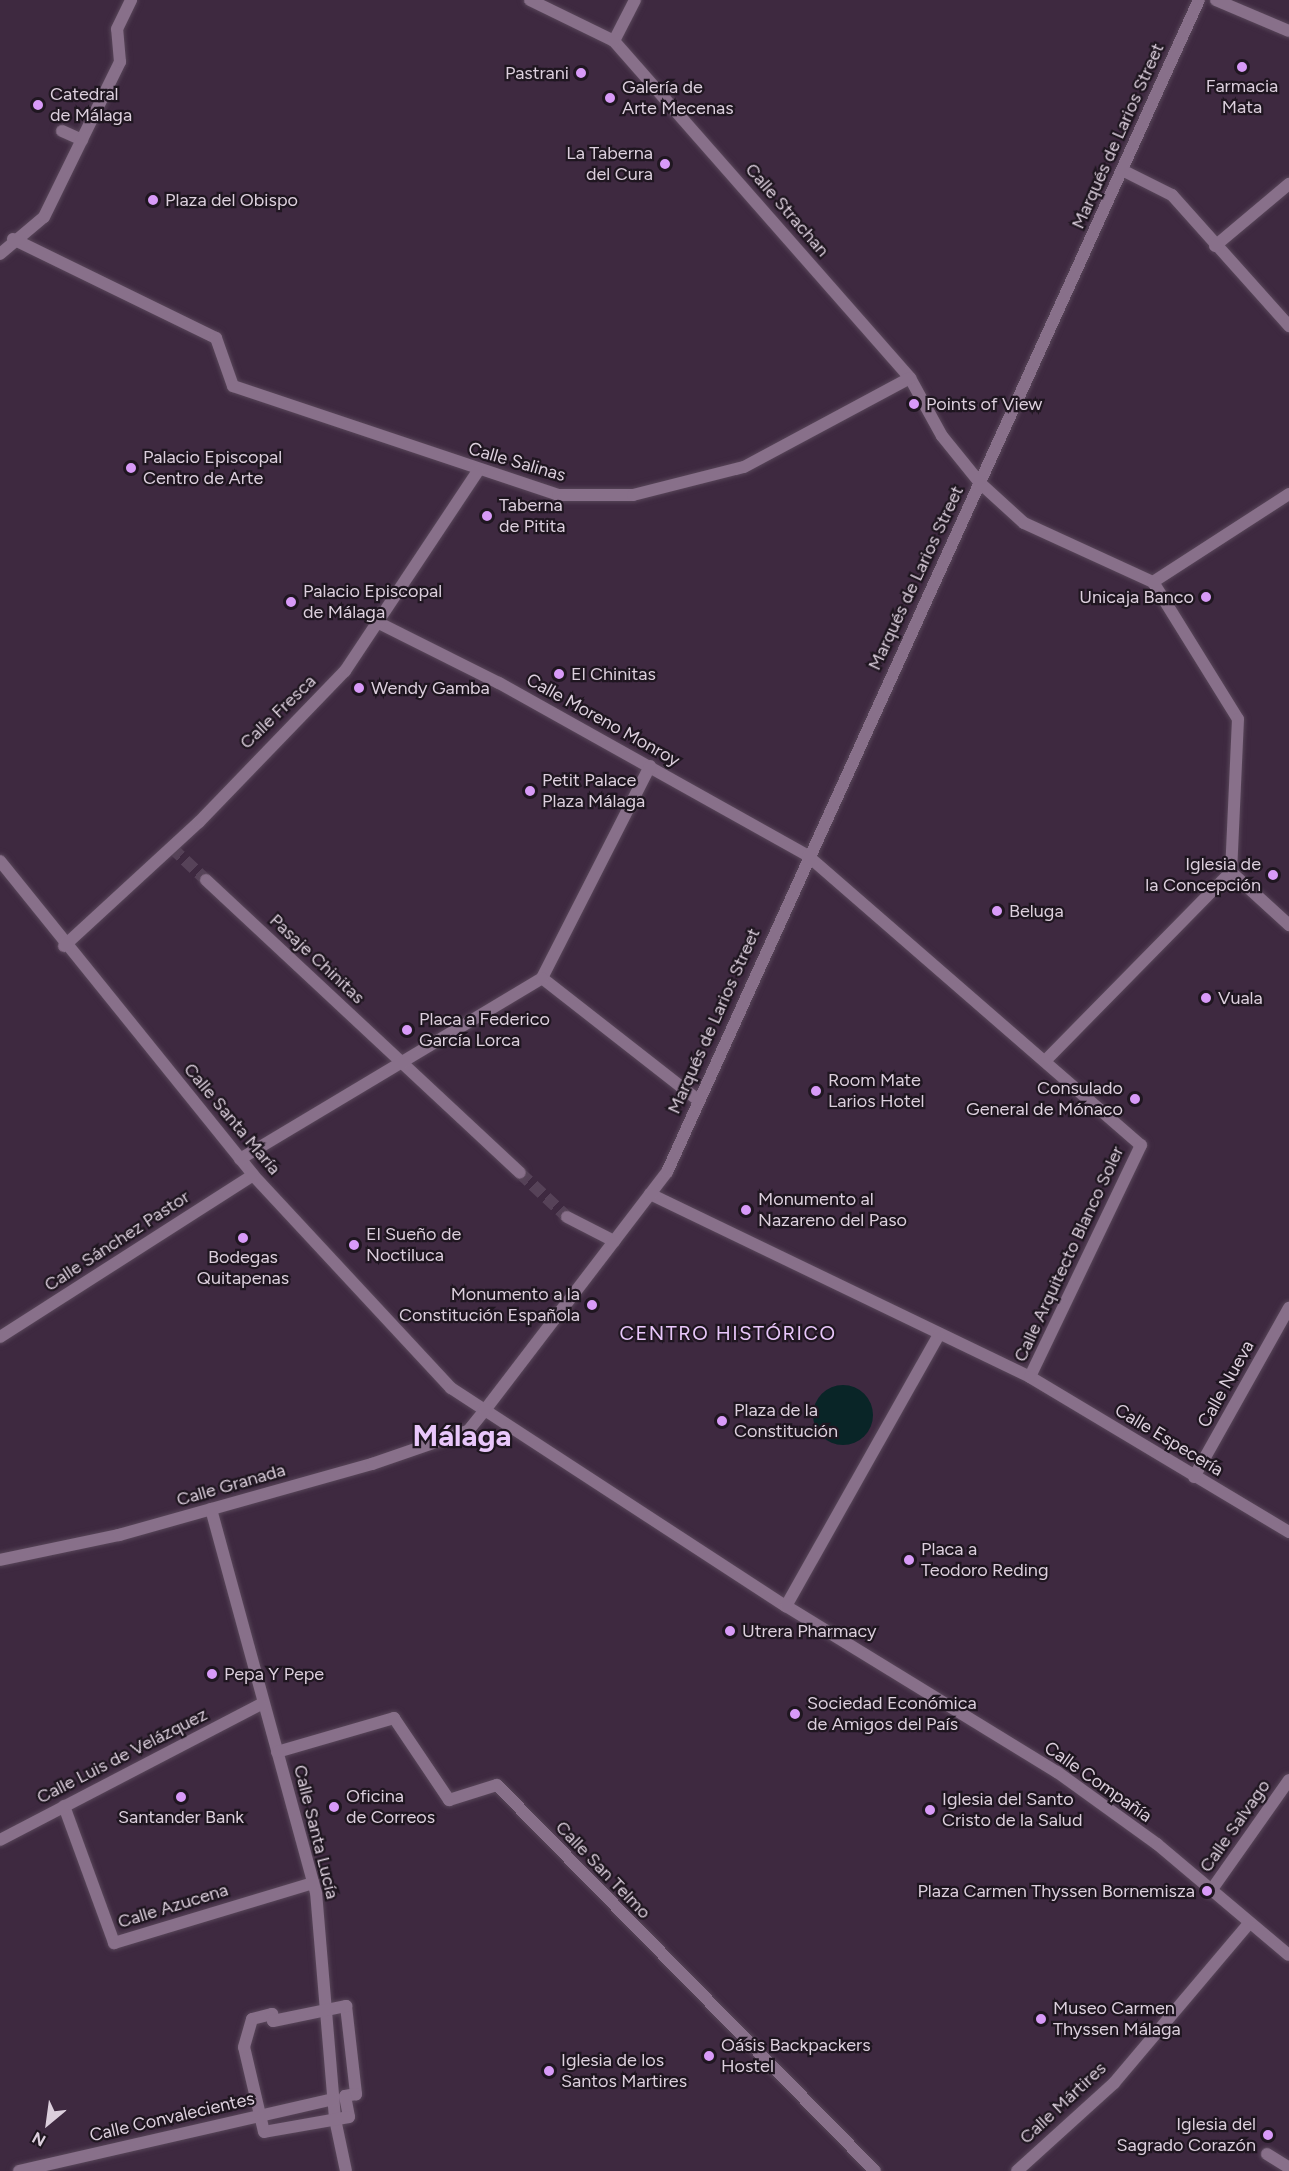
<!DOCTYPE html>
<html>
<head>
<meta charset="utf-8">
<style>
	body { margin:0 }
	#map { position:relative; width:1289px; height:2171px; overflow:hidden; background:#3e2940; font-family:Figtree,sans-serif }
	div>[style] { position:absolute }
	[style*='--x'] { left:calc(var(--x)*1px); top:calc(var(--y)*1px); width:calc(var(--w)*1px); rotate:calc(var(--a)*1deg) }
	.water>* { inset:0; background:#092527 }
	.round { border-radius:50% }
	.street-tunnel>* { height:12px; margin-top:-6px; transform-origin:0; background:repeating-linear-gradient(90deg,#564258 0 12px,transparent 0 18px) }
	.roads { filter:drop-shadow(0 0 2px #584659) drop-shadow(0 0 2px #584659) }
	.street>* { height:12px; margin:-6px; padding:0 6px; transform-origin:6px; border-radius:6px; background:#88708a }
	.dots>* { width:16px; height:16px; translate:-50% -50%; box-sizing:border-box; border:3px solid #1f1620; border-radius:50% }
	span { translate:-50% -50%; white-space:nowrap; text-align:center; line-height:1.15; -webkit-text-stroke:4.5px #1f1620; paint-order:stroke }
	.poi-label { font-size:18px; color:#dccfdd }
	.right { translate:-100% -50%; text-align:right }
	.left { translate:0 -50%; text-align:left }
	.street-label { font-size:18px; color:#dccfdd }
	.neighbourhood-label { font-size:20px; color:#e9c7fb; letter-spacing:1.5px }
	.town-label { font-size:30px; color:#e9c7fb; font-weight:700 }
	.north { position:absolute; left:18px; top:2093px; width:60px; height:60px; -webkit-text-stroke:4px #1f1620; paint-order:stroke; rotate:209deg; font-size:16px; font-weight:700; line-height:24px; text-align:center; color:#dccfdd }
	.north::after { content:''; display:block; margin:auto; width:21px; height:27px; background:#dccfdd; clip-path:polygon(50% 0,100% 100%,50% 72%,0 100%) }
</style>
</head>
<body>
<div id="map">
	<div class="water">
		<div class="round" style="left:813px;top:1385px;width:60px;height:60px"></div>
	</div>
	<div class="street-tunnel">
		<div style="--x:172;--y:848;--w:47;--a:43.3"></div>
		<div style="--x:520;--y:1173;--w:64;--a:43.1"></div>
	</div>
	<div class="roads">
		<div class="street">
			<div style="--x:530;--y:0;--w:93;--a:26"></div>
			<div style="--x:614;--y:41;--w:449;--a:48.7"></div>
			<div style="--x:910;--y:378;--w:66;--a:61.1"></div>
			<div style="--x:942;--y:436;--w:60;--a:51"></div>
			<div style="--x:980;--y:483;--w:59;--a:42.3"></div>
			<div style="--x:1024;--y:523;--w:142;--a:24.6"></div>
			<div style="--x:1153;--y:582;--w:161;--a:58.2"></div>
			<div style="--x:1238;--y:719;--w:153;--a:92.6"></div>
			<div style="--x:1231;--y:872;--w:79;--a:42.4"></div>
			<div style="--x:1216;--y:0;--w:79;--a:23"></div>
			<div style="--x:614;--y:41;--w:46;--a:-62.9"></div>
			<div style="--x:62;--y:131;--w:22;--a:24"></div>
			<div style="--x:1122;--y:170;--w:56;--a:26.6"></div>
			<div style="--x:1172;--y:195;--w:176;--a:48.2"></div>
			<div style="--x:13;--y:239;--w:226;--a:26"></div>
			<div style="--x:216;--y:338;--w:51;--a:70.5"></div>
			<div style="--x:233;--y:386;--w:343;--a:18.5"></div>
			<div style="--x:558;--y:495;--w:75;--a:0"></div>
			<div style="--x:633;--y:495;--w:114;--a:-14.2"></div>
			<div style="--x:744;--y:467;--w:188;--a:-28.2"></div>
			<div style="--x:1215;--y:246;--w:97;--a:-40"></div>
			<div style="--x:0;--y:254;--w:57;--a:-40.1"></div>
			<div style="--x:44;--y:217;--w:173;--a:-63.9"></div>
			<div style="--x:120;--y:62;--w:33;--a:-95"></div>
			<div style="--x:117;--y:29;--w:32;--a:-64"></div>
			<div style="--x:1153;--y:582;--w:162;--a:-32.9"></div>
			<div style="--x:377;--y:622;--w:136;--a:26.6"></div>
			<div style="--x:499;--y:683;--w:354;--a:29.2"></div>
			<div style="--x:808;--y:856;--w:441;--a:41"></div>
			<div style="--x:1141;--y:1145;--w:257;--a:115.6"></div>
			<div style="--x:0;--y:861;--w:403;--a:51.1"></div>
			<div style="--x:253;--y:1175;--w:291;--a:47.1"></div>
			<div style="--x:451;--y:1388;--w:400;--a:33.1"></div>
			<div style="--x:786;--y:1606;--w:318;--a:31.5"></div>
			<div style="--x:1057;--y:1772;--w:123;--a:35.8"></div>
			<div style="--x:1157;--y:1844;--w:172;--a:40.1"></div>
			<div style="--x:206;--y:880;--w:429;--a:43"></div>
			<div style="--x:64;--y:946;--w:183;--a:-42.6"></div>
			<div style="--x:199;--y:822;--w:210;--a:-46"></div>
			<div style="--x:345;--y:671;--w:240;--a:-56.4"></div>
			<div style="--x:542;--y:978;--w:238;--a:-63"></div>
			<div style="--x:542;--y:978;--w:198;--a:38"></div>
			<div style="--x:1047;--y:1059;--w:262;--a:-45.5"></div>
			<div style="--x:240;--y:1159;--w:352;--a:-30.9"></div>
			<div style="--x:650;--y:1194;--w:422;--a:25.7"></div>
			<div style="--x:1030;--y:1377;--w:302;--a:30.9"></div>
			<div style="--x:567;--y:1217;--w:53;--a:27.1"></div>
			<div style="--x:0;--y:1337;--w:300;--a:-32.6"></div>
			<div style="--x:1194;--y:1477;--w:194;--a:-60.7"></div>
			<div style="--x:211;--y:1509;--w:397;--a:74.7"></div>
			<div style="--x:316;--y:1892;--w:228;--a:85.2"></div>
			<div style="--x:335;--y:2119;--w:53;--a:78.1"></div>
			<div style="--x:0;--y:1560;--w:122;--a:-11.9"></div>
			<div style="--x:119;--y:1535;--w:263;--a:-15.7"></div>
			<div style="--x:372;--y:1464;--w:102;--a:-19"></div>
			<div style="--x:468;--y:1431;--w:27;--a:-51"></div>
			<div style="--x:485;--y:1410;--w:300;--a:-52.6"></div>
			<div style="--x:667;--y:1172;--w:1287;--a:-65.59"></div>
			<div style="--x:786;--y:1606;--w:310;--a:-60.6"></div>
			<div style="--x:277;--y:1752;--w:122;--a:-16.2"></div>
			<div style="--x:394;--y:1718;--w:99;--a:56.1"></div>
			<div style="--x:449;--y:1800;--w:50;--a:-17.4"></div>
			<div style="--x:497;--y:1785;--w:540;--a:45.6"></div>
			<div style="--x:64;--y:1806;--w:146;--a:69.9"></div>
			<div style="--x:114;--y:1943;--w:208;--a:-16.8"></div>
			<div style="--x:0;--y:1840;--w:294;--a:-27.5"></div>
			<div style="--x:1210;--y:1892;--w:137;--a:-54.8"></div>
			<div style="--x:346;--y:2006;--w:89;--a:83.5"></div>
			<div style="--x:356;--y:2094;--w:11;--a:170"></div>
			<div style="--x:345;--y:2096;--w:21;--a:79"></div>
			<div style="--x:349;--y:2117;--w:86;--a:170"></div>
			<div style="--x:264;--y:2132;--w:87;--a:-103.2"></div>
			<div style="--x:244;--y:2047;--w:29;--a:-74"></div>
			<div style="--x:252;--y:2019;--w:21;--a:-14"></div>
			<div style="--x:272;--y:2014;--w:7;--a:82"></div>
			<div style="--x:273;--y:2021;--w:75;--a:-11.6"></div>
			<div style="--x:1267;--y:2154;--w:26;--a:32"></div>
			<div style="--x:19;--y:2171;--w:323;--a:-12.9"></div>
			<div style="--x:1017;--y:2171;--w:131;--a:-42.2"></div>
			<div style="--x:1114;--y:2083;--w:209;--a:-49.8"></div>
		</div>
	</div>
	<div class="dots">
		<div style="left:1242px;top:67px;background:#d89af8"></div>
		<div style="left:581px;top:73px;background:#d89af8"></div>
		<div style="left:610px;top:98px;background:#d89af8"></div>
		<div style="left:38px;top:105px;background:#d89af8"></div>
		<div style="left:665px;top:164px;background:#d89af8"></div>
		<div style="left:153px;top:200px;background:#d89af8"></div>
		<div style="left:914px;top:404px;background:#d89af8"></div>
		<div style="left:131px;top:468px;background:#d89af8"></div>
		<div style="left:487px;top:516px;background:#d89af8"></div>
		<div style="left:1206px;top:597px;background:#d89af8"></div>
		<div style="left:291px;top:602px;background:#d89af8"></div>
		<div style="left:559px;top:674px;background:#d89af8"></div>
		<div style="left:359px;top:688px;background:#d89af8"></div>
		<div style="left:530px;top:791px;background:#d89af8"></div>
		<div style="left:1273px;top:875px;background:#d89af8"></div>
		<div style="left:997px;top:911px;background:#d89af8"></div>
		<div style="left:1206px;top:998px;background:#d89af8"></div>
		<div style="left:407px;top:1030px;background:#d89af8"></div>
		<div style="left:816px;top:1091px;background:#d89af8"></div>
		<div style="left:1135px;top:1099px;background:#d89af8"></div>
		<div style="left:746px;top:1210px;background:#d89af8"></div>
		<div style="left:243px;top:1238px;background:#d89af8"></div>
		<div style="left:354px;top:1245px;background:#d89af8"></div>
		<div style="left:592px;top:1305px;background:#d89af8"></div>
		<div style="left:722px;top:1421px;background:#d89af8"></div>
		<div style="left:909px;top:1560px;background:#d89af8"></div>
		<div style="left:730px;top:1631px;background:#d89af8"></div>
		<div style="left:212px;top:1674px;background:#d89af8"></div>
		<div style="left:795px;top:1714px;background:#d89af8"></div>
		<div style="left:181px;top:1797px;background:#d89af8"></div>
		<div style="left:334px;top:1807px;background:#d89af8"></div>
		<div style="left:930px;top:1810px;background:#d89af8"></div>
		<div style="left:1207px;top:1891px;background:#d89af8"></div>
		<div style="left:1041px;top:2019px;background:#d89af8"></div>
		<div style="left:709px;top:2056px;background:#d89af8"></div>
		<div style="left:549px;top:2071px;background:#d89af8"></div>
		<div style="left:1268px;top:2135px;background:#d89af8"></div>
	</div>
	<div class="poi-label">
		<span class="right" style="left:569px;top:73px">Pastrani</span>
		<span style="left:1242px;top:97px">Farmacia<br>Mata</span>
		<span class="left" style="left:622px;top:98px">Galería de<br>Arte Mecenas</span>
		<span class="left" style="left:50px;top:105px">Catedral<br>de Málaga</span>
		<span class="right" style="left:653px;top:164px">La Taberna<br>del Cura</span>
		<span class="left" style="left:165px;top:200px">Plaza del Obispo</span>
		<span class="left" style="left:926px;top:404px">Points of View</span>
		<span class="left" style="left:143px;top:468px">Palacio Episcopal<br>Centro de Arte</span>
		<span class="left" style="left:499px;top:516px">Taberna<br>de Pitita</span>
		<span class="left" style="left:303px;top:602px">Palacio Episcopal<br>de Málaga</span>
		<span class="right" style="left:1194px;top:597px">Unicaja Banco</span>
		<span class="left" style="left:571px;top:674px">El Chinitas</span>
		<span class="left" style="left:371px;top:688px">Wendy Gamba</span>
		<span class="left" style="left:542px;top:791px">Petit Palace<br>Plaza Málaga</span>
		<span class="right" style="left:1261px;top:875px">Iglesia de<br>la Concepción</span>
		<span class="left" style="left:1009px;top:911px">Beluga</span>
		<span class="left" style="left:1218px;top:998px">Vuala</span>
		<span class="left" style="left:419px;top:1030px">Placa a Federico<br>García Lorca</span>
		<span class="left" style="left:828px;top:1091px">Room Mate<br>Larios Hotel</span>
		<span class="right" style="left:1123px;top:1099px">Consulado<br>General de Mónaco</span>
		<span class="left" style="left:758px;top:1210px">Monumento al<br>Nazareno del Paso</span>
		<span class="left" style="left:366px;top:1245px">El Sueño de<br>Noctiluca</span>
		<span style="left:243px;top:1268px">Bodegas<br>Quitapenas</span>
		<span class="right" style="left:580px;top:1305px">Monumento a la<br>Constitución Española</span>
		<span class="left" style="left:734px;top:1421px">Plaza de la<br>Constitución</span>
		<span class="left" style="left:921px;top:1560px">Placa a<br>Teodoro Reding</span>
		<span class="left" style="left:742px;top:1631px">Utrera Pharmacy</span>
		<span class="left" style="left:224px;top:1674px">Pepa Y Pepe</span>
		<span class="left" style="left:807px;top:1714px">Sociedad Económica<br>de Amigos del País</span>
		<span class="left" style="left:346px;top:1807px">Oficina<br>de Correos</span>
		<span class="left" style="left:942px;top:1810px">Iglesia del Santo<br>Cristo de la Salud</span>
		<span style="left:181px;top:1817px">Santander Bank</span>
		<span class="right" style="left:1195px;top:1891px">Plaza Carmen Thyssen Bornemisza</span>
		<span class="left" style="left:1053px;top:2019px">Museo Carmen<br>Thyssen Málaga</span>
		<span class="left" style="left:721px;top:2056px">Oásis Backpackers<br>Hostel</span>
		<span class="left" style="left:561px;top:2071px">Iglesia de los<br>Santos Martires</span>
		<span class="right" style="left:1256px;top:2135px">Iglesia del<br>Sagrado Corazón</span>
	</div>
	<div class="street-label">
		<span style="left:1118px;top:136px;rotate:-66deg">Marqués de Larios Street</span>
		<span style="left:787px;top:210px;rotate:49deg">Calle Strachan</span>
		<span style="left:517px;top:462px;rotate:16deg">Calle Salinas</span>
		<span style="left:916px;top:578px;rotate:-65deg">Marqués de Larios Street</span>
		<span style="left:278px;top:712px;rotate:-44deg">Calle Fresca</span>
		<span style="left:603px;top:720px;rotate:29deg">Calle Moreno Monroy</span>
		<span style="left:317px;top:959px;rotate:43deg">Pasaje Chinitas</span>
		<span style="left:714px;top:1021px;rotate:-66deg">Marqués de Larios Street</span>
		<span style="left:232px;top:1119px;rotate:50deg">Calle Santa María</span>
		<span style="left:117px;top:1241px;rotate:-33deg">Calle Sánchez Pastor</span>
		<span style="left:1069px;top:1254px;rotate:-65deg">Calle Arquitecto Blanco Soler</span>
		<span style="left:1226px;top:1384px;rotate:-61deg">Calle Nueva</span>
		<span style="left:1169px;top:1440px;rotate:31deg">Calle Especería</span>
		<span style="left:231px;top:1485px;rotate:-16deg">Calle Granada</span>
		<span style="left:122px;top:1756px;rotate:-27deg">Calle Luis de Velázquez</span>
		<span style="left:1098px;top:1782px;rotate:35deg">Calle Compañía</span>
		<span style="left:1235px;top:1826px;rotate:-55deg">Calle Salvago</span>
		<span style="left:316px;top:1832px;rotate:76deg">Calle Santa Lucía</span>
		<span style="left:603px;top:1870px;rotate:46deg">Calle San Telmo</span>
		<span style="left:173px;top:1906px;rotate:-17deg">Calle Azucena</span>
		<span style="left:1063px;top:2103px;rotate:-43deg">Calle Mártires</span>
		<span style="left:172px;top:2117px;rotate:-13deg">Calle Convalecientes</span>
	</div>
	<div class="neighbourhood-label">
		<span style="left:728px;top:1333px">CENTRO HISTÓRICO</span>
	</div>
	<div class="town-label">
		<span style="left:462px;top:1436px">Málaga</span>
	</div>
	<div class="north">N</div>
</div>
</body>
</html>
